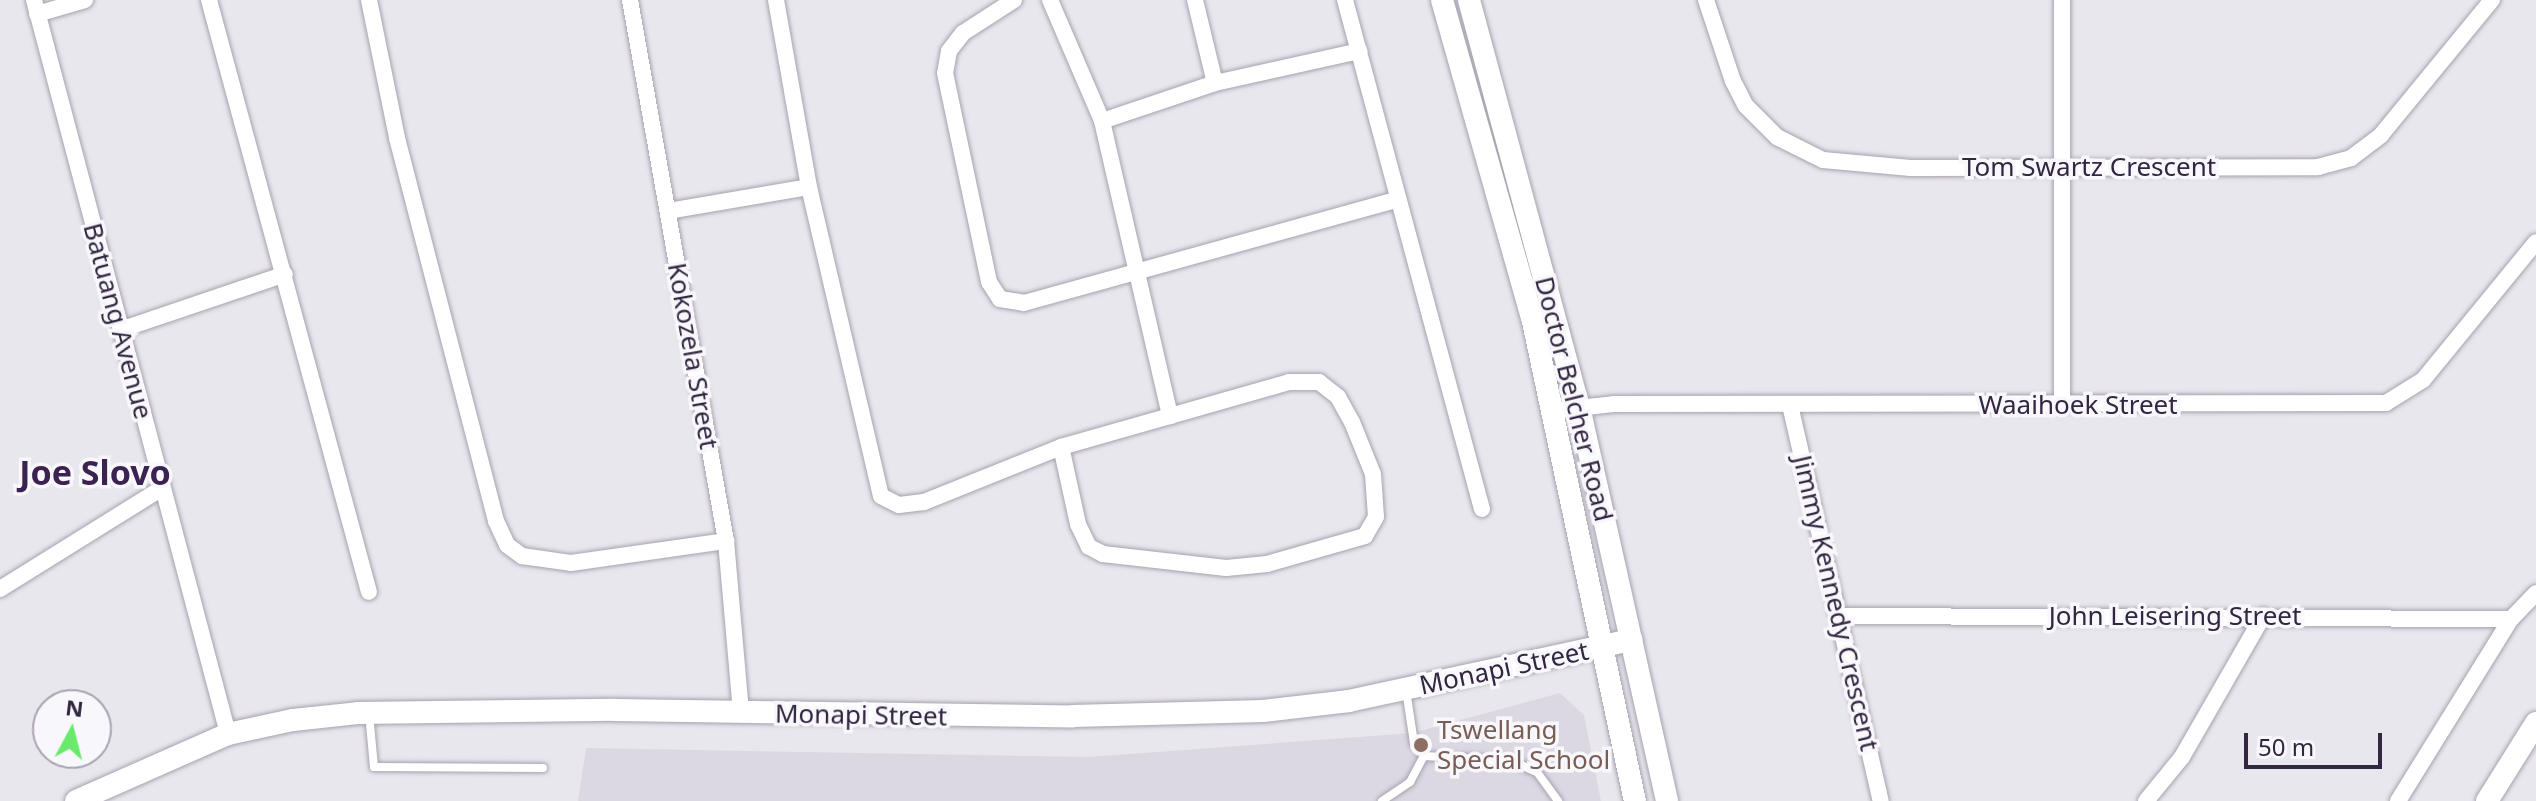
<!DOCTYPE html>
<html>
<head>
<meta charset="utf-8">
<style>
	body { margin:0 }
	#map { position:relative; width:2536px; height:801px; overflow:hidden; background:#e9e7ee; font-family:"Noto Sans",sans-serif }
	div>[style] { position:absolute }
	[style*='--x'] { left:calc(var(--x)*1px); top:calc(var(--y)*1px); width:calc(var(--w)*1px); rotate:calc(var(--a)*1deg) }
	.built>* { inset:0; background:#dcd8e2 }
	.roads { filter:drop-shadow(0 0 2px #a7a2af) drop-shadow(0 0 2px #a7a2af) }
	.lane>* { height:8px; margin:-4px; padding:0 4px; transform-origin:4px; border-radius:4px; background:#fff }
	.street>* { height:16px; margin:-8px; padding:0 8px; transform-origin:8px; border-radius:8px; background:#fff }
	.secondary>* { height:22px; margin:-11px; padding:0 11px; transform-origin:11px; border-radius:11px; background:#fff }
	.dots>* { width:22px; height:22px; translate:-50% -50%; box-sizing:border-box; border:4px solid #f8f7fb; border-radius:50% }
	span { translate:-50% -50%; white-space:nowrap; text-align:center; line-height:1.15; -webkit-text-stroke:7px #f8f7fb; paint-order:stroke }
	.street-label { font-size:26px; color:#332640 }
	.education-label { font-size:26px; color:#785e54 }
	.left { translate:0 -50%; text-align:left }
	.district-label { font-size:34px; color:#3c2251; font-weight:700 }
	.north { position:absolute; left:32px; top:689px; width:80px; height:80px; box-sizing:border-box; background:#f8f7fb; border:2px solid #a9a3b0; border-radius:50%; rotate:7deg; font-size:22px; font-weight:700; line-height:32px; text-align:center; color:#332640 }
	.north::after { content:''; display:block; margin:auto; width:28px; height:36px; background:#69ea6c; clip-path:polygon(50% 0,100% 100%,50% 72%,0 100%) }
	.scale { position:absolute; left:2244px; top:733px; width:138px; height:36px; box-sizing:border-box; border:4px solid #332640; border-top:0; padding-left:10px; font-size:24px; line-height:28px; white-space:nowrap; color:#332640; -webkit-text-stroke:6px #f8f7fb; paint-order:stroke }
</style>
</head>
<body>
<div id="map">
	<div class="built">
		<div style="clip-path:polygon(1560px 693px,1584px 715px,1601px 801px,578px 801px,586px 748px,1089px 757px,1412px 733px)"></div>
	</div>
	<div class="roads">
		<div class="lane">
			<div style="--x:1406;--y:690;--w:54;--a:81.4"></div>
			<div style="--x:1414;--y:743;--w:16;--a:52"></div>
			<div style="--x:1424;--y:756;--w:88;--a:3.3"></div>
			<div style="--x:1512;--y:761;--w:27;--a:24"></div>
			<div style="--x:1537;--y:772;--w:36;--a:54"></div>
			<div style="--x:369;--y:713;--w:54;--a:84.7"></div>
			<div style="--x:374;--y:767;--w:169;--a:0.3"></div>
			<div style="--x:1382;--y:801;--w:34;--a:-34"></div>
			<div style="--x:1410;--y:782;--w:30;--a:-62"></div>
		</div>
		<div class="street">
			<div style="--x:34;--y:0;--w:759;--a:75.19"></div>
			<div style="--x:209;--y:0;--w:613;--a:74.88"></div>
			<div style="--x:369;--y:0;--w:141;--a:78.5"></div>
			<div style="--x:397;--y:138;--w:396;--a:75.5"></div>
			<div style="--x:496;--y:521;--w:26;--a:65"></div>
			<div style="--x:507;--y:545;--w:19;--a:36"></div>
			<div style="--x:522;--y:556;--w:49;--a:8.1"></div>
			<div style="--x:571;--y:563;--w:157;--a:-8.1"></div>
			<div style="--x:630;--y:0;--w:549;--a:79.94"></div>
			<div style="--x:726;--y:541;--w:174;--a:85"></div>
			<div style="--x:776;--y:0;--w:190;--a:80"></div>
			<div style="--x:809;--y:187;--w:317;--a:76.9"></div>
			<div style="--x:881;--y:496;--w:20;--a:27"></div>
			<div style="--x:899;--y:505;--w:25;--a:-7"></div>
			<div style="--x:924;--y:502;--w:148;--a:-21.9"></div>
			<div style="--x:1061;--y:447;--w:237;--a:-15.9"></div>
			<div style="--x:1289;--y:382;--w:30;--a:0"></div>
			<div style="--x:1319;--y:382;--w:24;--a:38"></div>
			<div style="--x:1338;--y:397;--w:29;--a:61"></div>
			<div style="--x:1352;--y:422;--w:56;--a:68"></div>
			<div style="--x:1373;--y:474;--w:43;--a:86"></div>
			<div style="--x:1376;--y:517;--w:22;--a:120"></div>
			<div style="--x:1365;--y:536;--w:102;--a:164.1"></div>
			<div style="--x:1267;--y:564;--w:41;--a:174.4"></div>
			<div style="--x:1226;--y:568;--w:124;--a:-173.5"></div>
			<div style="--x:1103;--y:554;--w:16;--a:-153"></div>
			<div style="--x:1089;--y:547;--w:25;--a:-116"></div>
			<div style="--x:1078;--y:524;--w:79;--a:-102.4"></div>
			<div style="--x:1014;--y:0;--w:61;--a:147.1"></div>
			<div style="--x:963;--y:33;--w:23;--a:128"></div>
			<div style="--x:949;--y:51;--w:22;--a:100"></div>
			<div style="--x:945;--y:73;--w:214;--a:78.1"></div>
			<div style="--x:989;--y:282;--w:20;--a:57"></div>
			<div style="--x:1000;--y:299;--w:24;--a:9"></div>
			<div style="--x:1024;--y:303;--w:388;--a:-15.5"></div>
			<div style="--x:1050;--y:0;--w:132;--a:66.7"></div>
			<div style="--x:1102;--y:121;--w:303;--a:77"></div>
			<div style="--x:1195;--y:0;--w:85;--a:76.5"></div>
			<div style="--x:1345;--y:0;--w:527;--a:74.94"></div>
			<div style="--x:1706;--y:0;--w:85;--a:71.6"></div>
			<div style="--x:1733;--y:81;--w:28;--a:63"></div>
			<div style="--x:1746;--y:106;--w:44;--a:45"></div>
			<div style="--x:1777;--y:137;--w:51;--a:26.6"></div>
			<div style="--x:1823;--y:160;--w:88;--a:5.2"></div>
			<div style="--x:1911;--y:168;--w:407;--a:-0.1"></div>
			<div style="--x:2318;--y:167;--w:34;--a:-15"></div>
			<div style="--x:2351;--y:158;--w:38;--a:-37"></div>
			<div style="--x:2381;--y:135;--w:175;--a:-50.6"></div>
			<div style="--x:37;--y:14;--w:50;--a:-16.3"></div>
			<div style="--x:1102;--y:121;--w:119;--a:-18.6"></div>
			<div style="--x:1215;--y:83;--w:148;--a:-12.5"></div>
			<div style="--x:668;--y:211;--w:143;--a:-9.7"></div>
			<div style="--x:120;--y:330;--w:174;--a:-18.7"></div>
			<div style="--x:1790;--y:405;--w:406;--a:77.1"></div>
			<div style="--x:2062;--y:405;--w:405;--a:-90"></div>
			<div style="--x:1549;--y:411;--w:65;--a:-6.1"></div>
			<div style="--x:1614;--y:404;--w:772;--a:-0.07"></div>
			<div style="--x:2386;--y:403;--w:44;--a:-31.9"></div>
			<div style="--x:2423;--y:380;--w:178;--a:-50.7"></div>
			<div style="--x:0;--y:589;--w:191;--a:-31.9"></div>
			<div style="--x:1839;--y:616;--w:672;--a:0.26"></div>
			<div style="--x:2146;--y:801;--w:57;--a:-50.7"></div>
			<div style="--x:2182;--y:757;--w:163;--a:-60.1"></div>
			<div style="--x:2398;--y:801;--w:214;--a:-58.2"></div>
			<div style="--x:2511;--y:619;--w:36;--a:-46"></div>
		</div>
		<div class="secondary">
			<div style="--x:1442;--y:0;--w:330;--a:74.2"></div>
			<div style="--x:1532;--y:317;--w:495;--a:78"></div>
			<div style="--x:1469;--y:0;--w:422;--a:74.9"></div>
			<div style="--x:1579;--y:407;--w:404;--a:77.4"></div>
			<div style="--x:76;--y:801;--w:166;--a:-23.8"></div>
			<div style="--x:228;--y:734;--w:66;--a:-12.2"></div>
			<div style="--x:293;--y:720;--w:65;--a:-6.1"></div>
			<div style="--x:358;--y:713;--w:257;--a:-0.7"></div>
			<div style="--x:615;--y:710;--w:458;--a:0.8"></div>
			<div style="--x:1073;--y:716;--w:190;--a:-1.5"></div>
			<div style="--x:1263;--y:711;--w:87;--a:-6.6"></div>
			<div style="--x:1349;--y:701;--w:289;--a:-12.2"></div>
			<div style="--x:2487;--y:801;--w:92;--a:-57.9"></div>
		</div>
	</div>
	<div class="dots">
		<div style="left:1421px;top:745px;background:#8d6e63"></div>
	</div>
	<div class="street-label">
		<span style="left:2089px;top:167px">Tom Swartz Crescent</span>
		<span style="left:118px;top:321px;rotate:75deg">Batuang Avenue</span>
		<span style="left:693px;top:356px;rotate:80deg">Kokozela Street</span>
		<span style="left:1574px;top:399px;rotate:76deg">Doctor Belcher Road</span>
		<span style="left:2078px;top:405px">Waaihoek Street</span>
		<span style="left:1836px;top:603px;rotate:77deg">Jimmy Kennedy Crescent</span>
		<span style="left:2175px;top:616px">John Leisering Street</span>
		<span style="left:1504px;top:668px;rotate:-12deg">Monapi Street</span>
		<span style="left:861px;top:715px;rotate:1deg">Monapi Street</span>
	</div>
	<div class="education-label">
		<span class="left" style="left:1437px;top:745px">Tswellang<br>Special School</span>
	</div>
	<div class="district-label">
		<span style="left:95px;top:473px">Joe Slovo</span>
	</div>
	<div class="north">N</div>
	<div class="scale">50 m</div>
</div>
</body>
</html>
